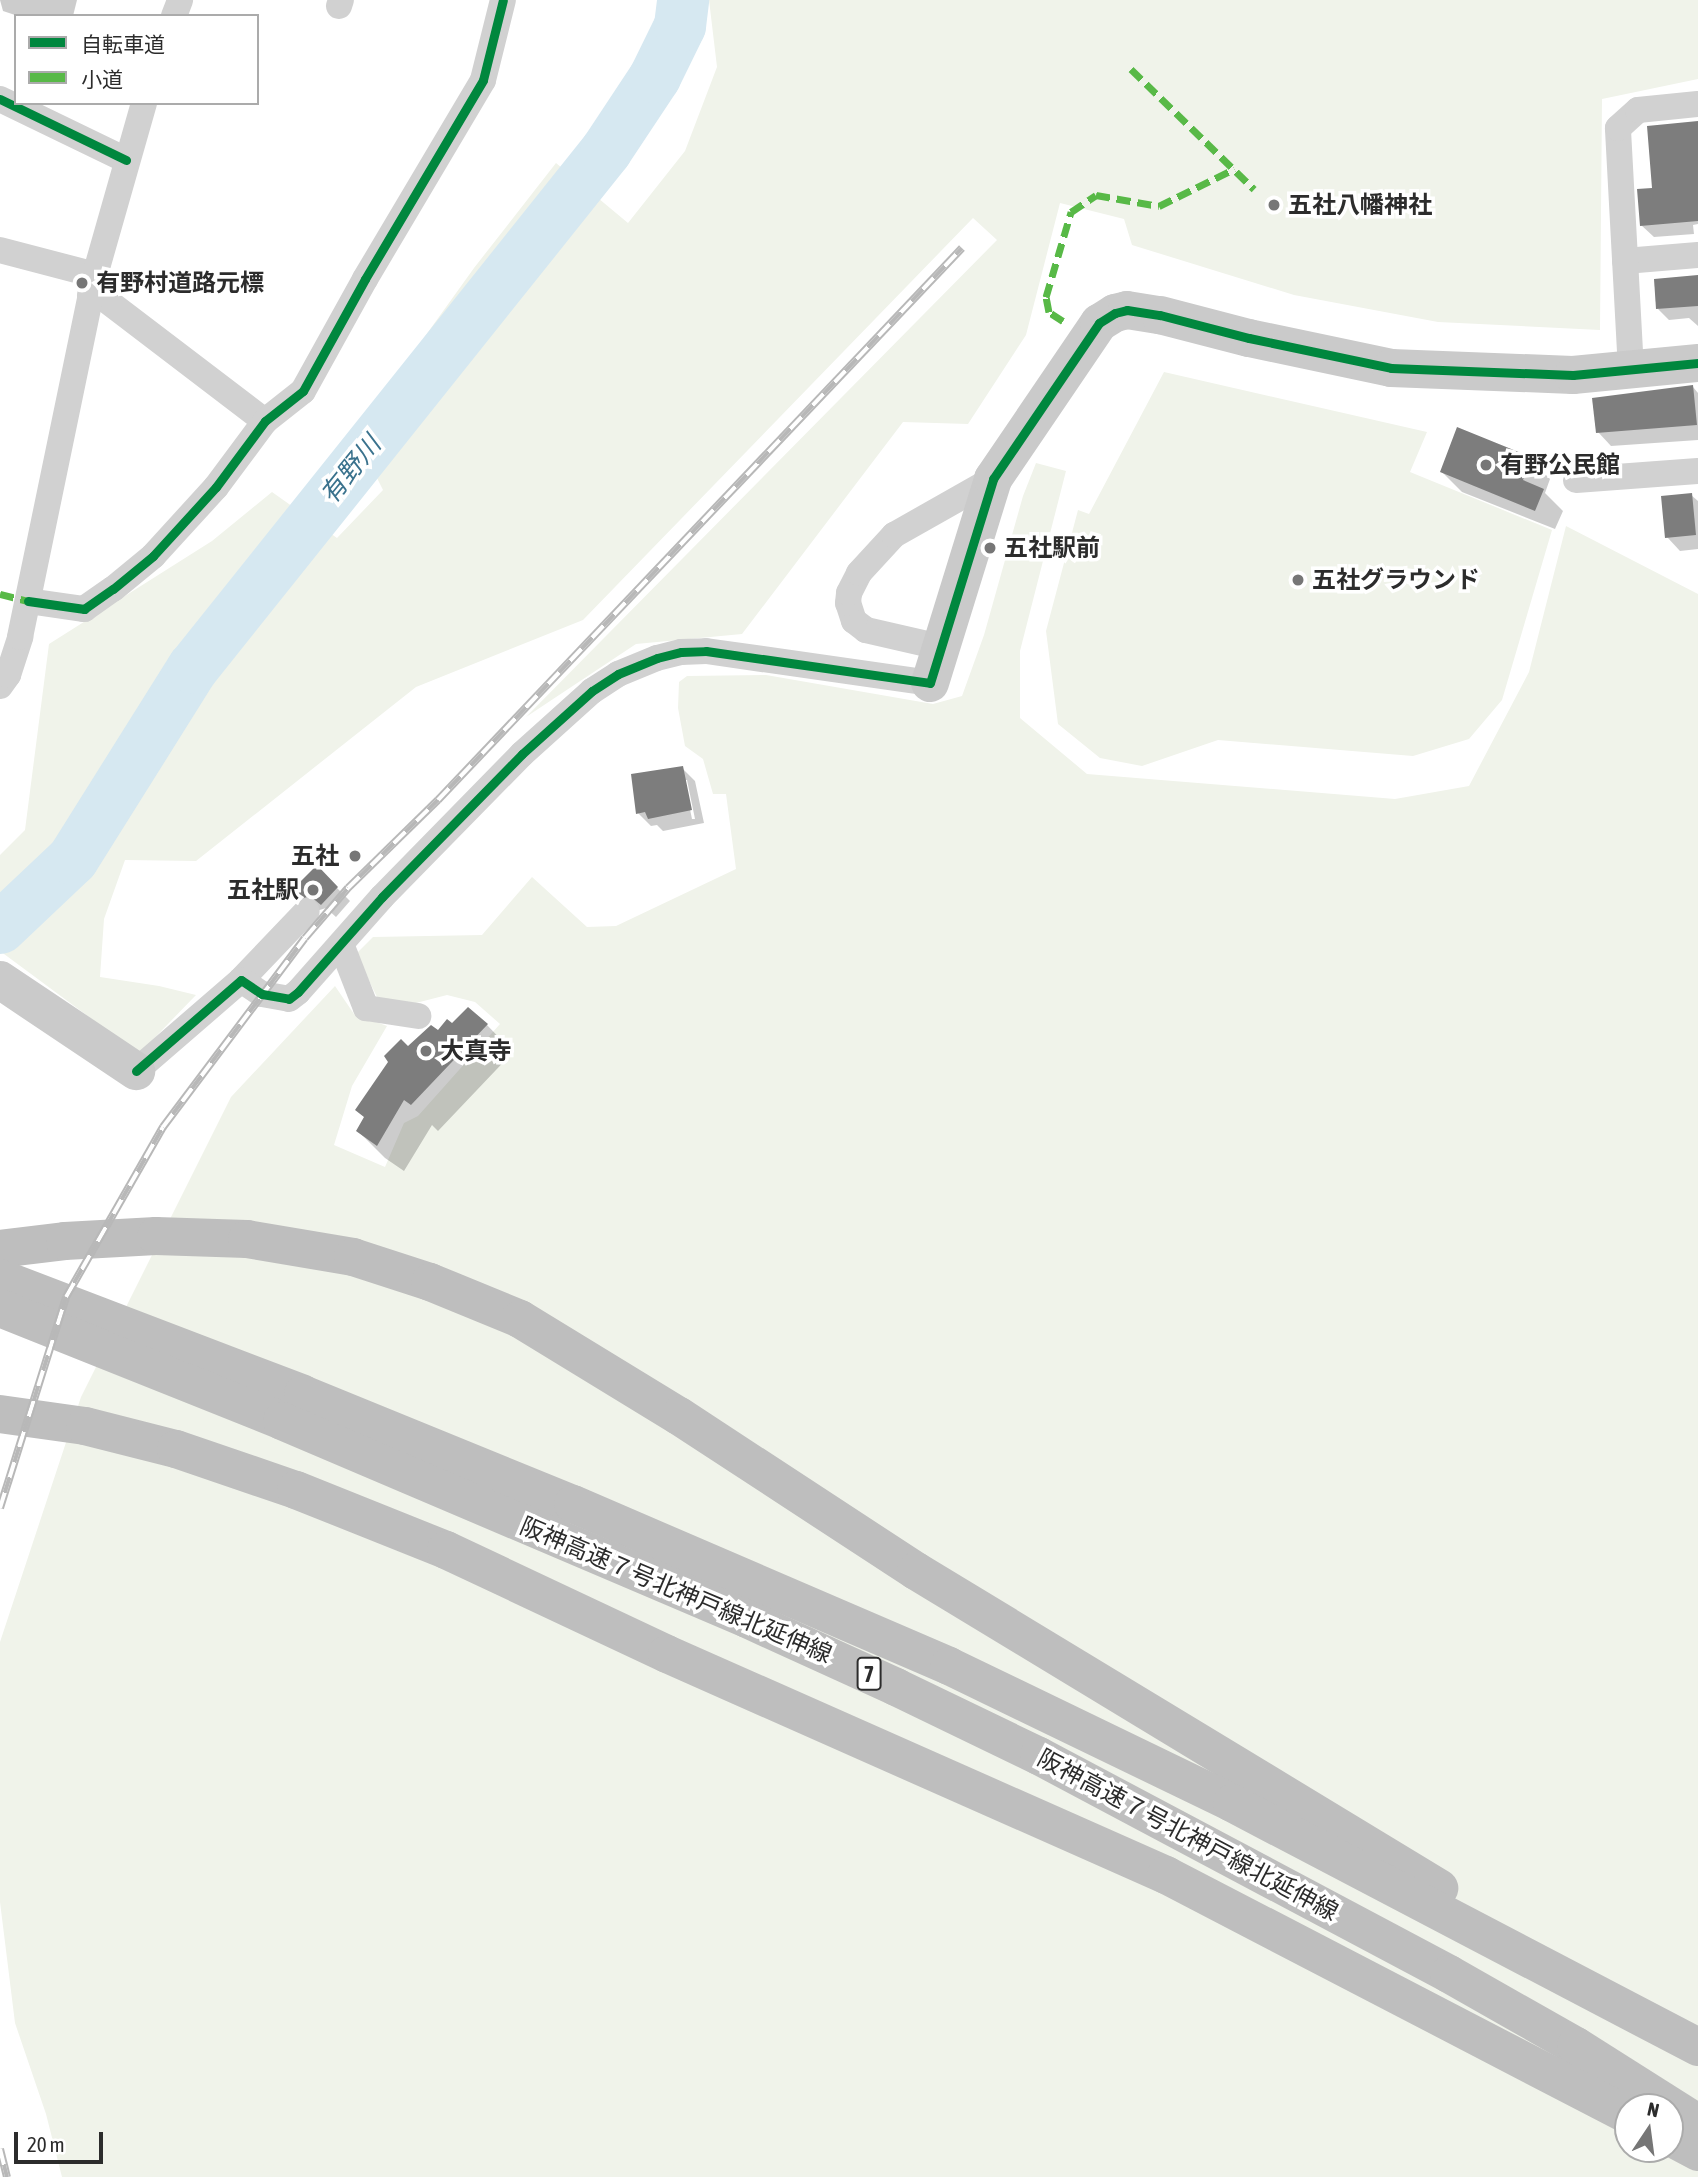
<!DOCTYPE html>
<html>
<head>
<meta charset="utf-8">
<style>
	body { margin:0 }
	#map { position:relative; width:1698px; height:2177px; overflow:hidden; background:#fff; font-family:"Asap Condensed","Noto Sans JP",sans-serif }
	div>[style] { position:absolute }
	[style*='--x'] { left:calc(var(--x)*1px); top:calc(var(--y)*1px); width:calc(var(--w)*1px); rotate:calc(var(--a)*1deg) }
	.green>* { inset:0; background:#f0f3ea }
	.shadow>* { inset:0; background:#0003 }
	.river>* { height:52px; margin:-26px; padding:0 26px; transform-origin:26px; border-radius:26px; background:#d6e8f1 }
	.building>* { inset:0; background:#7d7d7d }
	.street>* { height:26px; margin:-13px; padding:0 13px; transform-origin:13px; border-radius:13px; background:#d1d1d1 }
	.secondary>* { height:38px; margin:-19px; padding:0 19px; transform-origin:19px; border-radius:19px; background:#cacaca }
	.highway>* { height:38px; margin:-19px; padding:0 19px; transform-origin:19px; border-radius:19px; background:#bebebe }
	.rail>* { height:8px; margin-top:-4px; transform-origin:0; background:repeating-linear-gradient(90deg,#fff 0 16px,#b8b8b8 0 32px); box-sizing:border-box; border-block:2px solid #b8b8b8 }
	.quiet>* { height:7px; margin-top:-3.5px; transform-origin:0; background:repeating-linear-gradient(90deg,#58b947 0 14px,transparent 0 21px) }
	.cycleway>* { height:9px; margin:-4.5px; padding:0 4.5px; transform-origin:4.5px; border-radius:4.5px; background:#00873e }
	.dots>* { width:19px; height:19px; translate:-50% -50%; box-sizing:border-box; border:4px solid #fff; border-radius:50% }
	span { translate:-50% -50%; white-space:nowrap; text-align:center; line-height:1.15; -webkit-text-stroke:7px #fff; paint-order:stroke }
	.shield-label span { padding:2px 5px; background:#fff; border:2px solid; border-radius:5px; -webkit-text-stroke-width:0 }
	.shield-label { font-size:23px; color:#2c2c2c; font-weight:700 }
	.poi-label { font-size:24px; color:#2c2c2c; font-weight:700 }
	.left { translate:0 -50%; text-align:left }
	.right { translate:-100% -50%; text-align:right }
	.street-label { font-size:24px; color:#2c2c2c }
	.water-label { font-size:26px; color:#3a728d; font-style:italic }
	.legend { position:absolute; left:14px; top:14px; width:245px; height:91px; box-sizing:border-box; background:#fff; border:2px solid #ababab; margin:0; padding:9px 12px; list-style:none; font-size:21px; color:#2c2c2c }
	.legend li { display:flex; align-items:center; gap:14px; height:35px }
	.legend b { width:35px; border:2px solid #ababab }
	.north { position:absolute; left:1614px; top:2093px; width:70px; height:70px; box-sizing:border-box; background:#fff; border:2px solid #ababab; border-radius:50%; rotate:13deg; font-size:19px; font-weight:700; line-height:28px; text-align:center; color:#2c2c2c }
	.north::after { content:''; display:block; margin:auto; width:24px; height:32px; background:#767676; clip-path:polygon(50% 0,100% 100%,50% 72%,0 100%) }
	.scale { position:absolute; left:14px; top:2132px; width:89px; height:32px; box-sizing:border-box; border:4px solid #2c2c2c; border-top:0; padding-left:9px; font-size:21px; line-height:24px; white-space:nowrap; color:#2c2c2c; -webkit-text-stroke:5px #fff; paint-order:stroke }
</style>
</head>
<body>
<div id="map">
	<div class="green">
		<div style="clip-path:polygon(709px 0,1698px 0,1698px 79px,1602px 99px,1600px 330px,1438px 322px,1294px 295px,1132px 245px,1124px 219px,1060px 203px,1026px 335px,968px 424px,903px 422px,742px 634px,636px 644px,526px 717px,997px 240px,973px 218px,583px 620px,416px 687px,196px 861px,125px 860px,104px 919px,100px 977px,159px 986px,196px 995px,139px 1054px,0 951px,0 855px,25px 830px,49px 644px,212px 541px,272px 492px,337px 538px,383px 490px,355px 434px,474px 268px,556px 163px,628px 223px,685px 151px,717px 67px)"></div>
		<div style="clip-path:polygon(1164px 372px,1427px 432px,1410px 472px,1552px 530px,1502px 700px,1469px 739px,1413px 756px,1218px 740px,1142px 766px,1100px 758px,1058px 724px,1046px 631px,1078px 510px,1089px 514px)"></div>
		<div style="clip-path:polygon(evenodd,1036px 463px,1066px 471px,1020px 651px,1020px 718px,1087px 774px,1395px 799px,1469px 786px,1529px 672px,1566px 526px,1698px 594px,1698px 2177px,62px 2177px,46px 2114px,15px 2023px,0 1902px,0 1642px,81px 1397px,231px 1097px,335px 986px,354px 1014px,387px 1026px,352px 1086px,334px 1145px,385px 1167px,404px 1123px,418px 1116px,500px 1024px,475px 1002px,447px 995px,412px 1004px,377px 997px,356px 954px,373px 937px,482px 935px,532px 877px,587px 927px,616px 926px,736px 869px,726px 794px,713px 794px,703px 759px,685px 746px,678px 708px,679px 682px,687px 676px,766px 675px,933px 704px,962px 696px,984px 635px,1023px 496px,1036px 463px,1628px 2107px,1670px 2107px,1670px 2149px,1628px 2149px,1628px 2107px)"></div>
	</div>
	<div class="shadow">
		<div style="clip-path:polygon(0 0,77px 0,73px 16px,18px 16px,3px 11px)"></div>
		<div style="clip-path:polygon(1698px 122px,1698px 224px,1693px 225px,1694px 234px,1654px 237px,1641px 225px,1654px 190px)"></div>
		<div style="clip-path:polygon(1698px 278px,1698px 326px,1689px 318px,1669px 320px,1658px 309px)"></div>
		<div style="clip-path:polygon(1693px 387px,1698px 393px,1698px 440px,1611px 446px,1598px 432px)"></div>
		<div style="clip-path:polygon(1530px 459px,1550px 479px,1545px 493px,1563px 511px,1555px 529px,1462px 492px,1442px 472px)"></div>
		<div style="clip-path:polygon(1691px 495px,1698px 501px,1698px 549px,1680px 551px,1667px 537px)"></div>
		<div style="clip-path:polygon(evenodd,682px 768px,695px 781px,704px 823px,663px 831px,657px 825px,651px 826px,638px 813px,682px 768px,684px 780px,687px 780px,695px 819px,692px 819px,684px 780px)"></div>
		<div style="clip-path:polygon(317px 868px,350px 901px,336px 917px,326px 908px,310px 913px,291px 894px)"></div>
		<div style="clip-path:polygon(453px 1025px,487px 1025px,513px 1052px,438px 1131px,432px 1125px,404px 1171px,385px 1158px,358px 1131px,408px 1048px)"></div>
	</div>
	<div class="river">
		<div style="--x:0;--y:928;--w:100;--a:-43.4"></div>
		<div style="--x:73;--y:859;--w:226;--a:-57.9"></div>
		<div style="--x:193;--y:668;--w:662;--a:-51.38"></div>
		<div style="--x:606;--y:151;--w:89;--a:-56.5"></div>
		<div style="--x:655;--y:77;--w:57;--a:-63.9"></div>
		<div style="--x:680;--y:26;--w:26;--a:-83"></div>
	</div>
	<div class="building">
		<div style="clip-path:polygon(1698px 121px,1698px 221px,1640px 226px,1637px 189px,1652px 188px,1647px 126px)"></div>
		<div style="clip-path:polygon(1698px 275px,1698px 306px,1656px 309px,1654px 279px)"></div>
		<div style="clip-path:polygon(1693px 385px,1697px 425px,1596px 433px,1592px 398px)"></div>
		<div style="clip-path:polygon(1457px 427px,1531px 457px,1523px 480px,1544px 489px,1535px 511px,1440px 472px)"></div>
		<div style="clip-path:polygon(1692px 493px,1696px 535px,1665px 538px,1661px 496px)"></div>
		<div style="clip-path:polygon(683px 766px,692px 810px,648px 819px,645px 812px,636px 814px,631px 774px)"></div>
		<div style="clip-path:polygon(317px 865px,338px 887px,321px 905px,310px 896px,295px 901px,288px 894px)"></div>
		<div style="clip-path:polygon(468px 1007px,488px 1024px,411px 1105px,404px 1100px,377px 1146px,356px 1131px,364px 1117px,355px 1110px,388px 1062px,384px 1056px,401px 1039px,408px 1046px,431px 1025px,438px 1030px,447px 1019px,452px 1023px)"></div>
	</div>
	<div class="street">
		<div style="--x:339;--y:6;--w:6;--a:-72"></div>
		<div style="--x:174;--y:16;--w:17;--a:-69"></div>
		<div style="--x:0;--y:99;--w:140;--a:25.8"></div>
		<div style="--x:0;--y:250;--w:98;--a:14.7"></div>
		<div style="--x:1625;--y:261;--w:73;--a:-4.7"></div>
		<div style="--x:90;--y:295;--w:12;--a:9"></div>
		<div style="--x:102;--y:297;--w:205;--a:37.3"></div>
		<div style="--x:1631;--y:370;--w:242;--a:-93.1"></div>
		<div style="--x:1618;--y:128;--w:27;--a:-42"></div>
		<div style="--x:1638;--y:110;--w:60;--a:-5.7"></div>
		<div style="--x:1576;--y:480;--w:122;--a:-4.2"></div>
		<div style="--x:28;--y:601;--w:57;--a:8.1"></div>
		<div style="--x:84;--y:609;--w:35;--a:-35"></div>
		<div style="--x:113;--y:589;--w:52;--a:-39.5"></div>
		<div style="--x:153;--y:556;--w:93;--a:-47.6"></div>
		<div style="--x:216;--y:487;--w:82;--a:-53.4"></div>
		<div style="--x:265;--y:421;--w:48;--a:-38.3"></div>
		<div style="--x:303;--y:391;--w:128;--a:-61"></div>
		<div style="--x:365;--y:279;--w:231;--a:-59.3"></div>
		<div style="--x:483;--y:80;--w:82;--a:-76"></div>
		<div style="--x:940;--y:647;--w:76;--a:-167.1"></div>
		<div style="--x:866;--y:630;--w:15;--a:-143"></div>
		<div style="--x:854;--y:621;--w:19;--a:-108"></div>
		<div style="--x:848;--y:603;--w:10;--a:-84"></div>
		<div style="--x:849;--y:593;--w:22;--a:-63"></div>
		<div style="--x:859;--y:573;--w:52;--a:-47.4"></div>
		<div style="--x:894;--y:535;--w:114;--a:-29.5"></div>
		<div style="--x:0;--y:686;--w:14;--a:-54"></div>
		<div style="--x:8;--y:675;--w:40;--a:-72"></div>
		<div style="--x:20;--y:637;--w:370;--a:-78.3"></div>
		<div style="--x:95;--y:275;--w:179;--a:-74.1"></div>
		<div style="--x:341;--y:944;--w:69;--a:68.7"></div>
		<div style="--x:366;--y:1008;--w:53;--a:8.7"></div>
		<div style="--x:241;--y:980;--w:95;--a:-46.3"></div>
		<div style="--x:136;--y:1071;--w:139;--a:-40.9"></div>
		<div style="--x:241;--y:980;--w:25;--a:34"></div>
		<div style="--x:262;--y:994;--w:27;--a:10"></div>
		<div style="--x:289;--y:999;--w:11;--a:-38"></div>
		<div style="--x:298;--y:992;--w:127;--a:-48.5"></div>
		<div style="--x:382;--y:897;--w:200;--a:-45.6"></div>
		<div style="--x:522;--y:754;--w:94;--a:-42"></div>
		<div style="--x:592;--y:691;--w:31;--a:-33"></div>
		<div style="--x:618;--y:674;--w:42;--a:-22.3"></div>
		<div style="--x:657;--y:658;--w:25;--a:-14"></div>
		<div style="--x:681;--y:652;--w:25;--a:-2"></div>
		<div style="--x:706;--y:651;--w:226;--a:8.1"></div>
	</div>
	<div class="secondary">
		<div style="--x:930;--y:683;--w:214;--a:-72.8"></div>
		<div style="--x:993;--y:479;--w:189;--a:-55.8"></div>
		<div style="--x:1099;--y:323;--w:19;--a:-32"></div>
		<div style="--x:1115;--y:313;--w:12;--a:-14"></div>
		<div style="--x:1127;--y:310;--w:33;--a:9"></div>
		<div style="--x:1160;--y:315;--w:92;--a:14.5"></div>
		<div style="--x:1249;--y:338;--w:145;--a:11.9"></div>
		<div style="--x:1391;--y:368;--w:182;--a:2.2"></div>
		<div style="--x:1573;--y:375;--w:126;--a:-5.5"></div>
		<div style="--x:0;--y:980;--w:164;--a:33.8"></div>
	</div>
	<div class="highway">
		<div style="--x:0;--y:1249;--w:65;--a:-7"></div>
		<div style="--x:65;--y:1241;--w:91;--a:-3.1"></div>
		<div style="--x:156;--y:1236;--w:91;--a:1.9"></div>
		<div style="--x:247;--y:1239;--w:108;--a:9.6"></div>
		<div style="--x:353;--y:1257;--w:81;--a:18"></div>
		<div style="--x:430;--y:1282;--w:97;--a:22.3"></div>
		<div style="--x:520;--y:1319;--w:186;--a:31.4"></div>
		<div style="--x:679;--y:1416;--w:283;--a:33.2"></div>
		<div style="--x:916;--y:1571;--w:612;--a:31.22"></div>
		<div style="--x:0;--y:1278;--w:324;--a:20.9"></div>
		<div style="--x:303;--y:1394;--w:292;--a:22.2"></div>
		<div style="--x:573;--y:1504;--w:409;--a:23.3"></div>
		<div style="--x:949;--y:1666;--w:314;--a:25.8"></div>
		<div style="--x:1232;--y:1803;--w:526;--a:27.64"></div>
		<div style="--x:0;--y:1308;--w:304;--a:21.8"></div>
		<div style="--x:282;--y:1421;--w:505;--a:23.06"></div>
		<div style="--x:747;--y:1619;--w:164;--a:24.5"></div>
		<div style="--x:896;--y:1687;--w:159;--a:25.8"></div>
		<div style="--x:1039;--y:1756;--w:464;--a:28"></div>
		<div style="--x:1449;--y:1974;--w:146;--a:29.6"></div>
		<div style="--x:1576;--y:2046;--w:144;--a:32.3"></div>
		<div style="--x:0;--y:1414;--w:86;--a:8"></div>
		<div style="--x:85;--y:1426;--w:94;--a:14.2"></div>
		<div style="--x:176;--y:1449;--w:127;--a:18.9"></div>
		<div style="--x:296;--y:1490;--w:162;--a:21.8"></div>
		<div style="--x:446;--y:1550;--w:244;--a:25.2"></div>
		<div style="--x:667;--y:1654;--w:546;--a:23.89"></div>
		<div style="--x:1166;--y:1875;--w:521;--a:27.45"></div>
		<div style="--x:1670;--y:2137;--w:32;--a:28"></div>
	</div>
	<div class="rail">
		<div style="--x:0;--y:1508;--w:221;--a:-72.6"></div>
		<div style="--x:66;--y:1297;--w:196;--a:-60.3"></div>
		<div style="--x:163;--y:1127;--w:236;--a:-53.1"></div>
		<div style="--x:305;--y:938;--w:66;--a:-49.3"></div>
		<div style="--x:348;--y:888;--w:126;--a:-44.4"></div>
		<div style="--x:438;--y:800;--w:761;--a:-46.49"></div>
		<div style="--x:0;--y:2149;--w:29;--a:76"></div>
	</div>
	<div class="quiet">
		<div style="--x:1131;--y:69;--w:172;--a:44.3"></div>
		<div style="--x:1063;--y:321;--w:17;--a:-147"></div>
		<div style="--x:1049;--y:312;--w:15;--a:-101"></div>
		<div style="--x:1046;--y:297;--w:89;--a:-73.6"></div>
		<div style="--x:1071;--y:212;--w:30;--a:-34"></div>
		<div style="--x:1096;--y:195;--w:64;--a:9.9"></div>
		<div style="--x:1159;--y:206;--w:84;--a:-26.3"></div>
		<div style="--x:0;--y:594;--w:29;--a:14"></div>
	</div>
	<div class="cycleway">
		<div style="--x:0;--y:99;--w:140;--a:25.8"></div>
		<div style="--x:28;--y:601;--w:57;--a:8.1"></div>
		<div style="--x:84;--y:609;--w:35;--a:-35"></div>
		<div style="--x:113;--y:589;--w:52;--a:-39.5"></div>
		<div style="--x:153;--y:556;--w:93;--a:-47.6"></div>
		<div style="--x:216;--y:487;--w:82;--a:-53.4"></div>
		<div style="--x:265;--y:421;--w:48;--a:-38.3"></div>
		<div style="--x:303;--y:391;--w:128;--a:-61"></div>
		<div style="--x:365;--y:279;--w:231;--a:-59.3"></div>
		<div style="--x:483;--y:80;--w:82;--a:-76"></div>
		<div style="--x:136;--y:1071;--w:139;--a:-40.9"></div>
		<div style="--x:241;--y:980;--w:25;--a:34"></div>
		<div style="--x:262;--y:994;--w:27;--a:10"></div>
		<div style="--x:289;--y:999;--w:11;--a:-38"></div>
		<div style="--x:298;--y:992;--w:127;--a:-48.5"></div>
		<div style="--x:382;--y:897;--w:200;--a:-45.6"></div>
		<div style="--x:522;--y:754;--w:94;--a:-42"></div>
		<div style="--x:592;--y:691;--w:31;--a:-33"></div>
		<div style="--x:618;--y:674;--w:42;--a:-22.3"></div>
		<div style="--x:657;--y:658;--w:25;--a:-14"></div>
		<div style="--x:681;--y:652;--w:25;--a:-2"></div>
		<div style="--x:706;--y:651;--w:226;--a:8.1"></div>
		<div style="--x:930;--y:683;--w:214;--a:-72.8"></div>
		<div style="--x:993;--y:479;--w:189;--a:-55.8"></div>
		<div style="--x:1099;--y:323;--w:19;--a:-32"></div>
		<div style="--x:1115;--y:313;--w:12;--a:-14"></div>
		<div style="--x:1127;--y:310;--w:33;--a:9"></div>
		<div style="--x:1160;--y:315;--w:92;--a:14.5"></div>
		<div style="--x:1249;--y:338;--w:145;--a:11.9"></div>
		<div style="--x:1391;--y:368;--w:182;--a:2.2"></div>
		<div style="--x:1573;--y:375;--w:126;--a:-5.5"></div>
	</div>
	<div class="dots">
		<div style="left:1274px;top:205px;background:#767676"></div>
		<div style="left:82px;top:283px;background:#767676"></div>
		<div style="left:1486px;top:465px;background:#767676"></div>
		<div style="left:990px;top:548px;background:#767676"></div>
		<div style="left:1298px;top:580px;background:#767676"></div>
		<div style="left:355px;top:856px;background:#767676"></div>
		<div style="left:313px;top:890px;background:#767676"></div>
		<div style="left:426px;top:1051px;background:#767676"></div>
	</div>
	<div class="shield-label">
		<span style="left:869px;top:1674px">7</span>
	</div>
	<div class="poi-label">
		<span class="left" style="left:1288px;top:205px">五社八幡神社</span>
		<span class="left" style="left:96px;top:283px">有野村道路元標</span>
		<span class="left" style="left:1500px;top:465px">有野公民館</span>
		<span class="left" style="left:1004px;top:548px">五社駅前</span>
		<span class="left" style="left:1312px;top:580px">五社グラウンド</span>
		<span class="right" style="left:339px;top:856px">五社</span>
		<span class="right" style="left:299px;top:890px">五社駅</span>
		<span class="left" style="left:440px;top:1051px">大真寺</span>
	</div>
	<div class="street-label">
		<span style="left:676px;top:1590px;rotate:23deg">阪神高速７号北神戸線北延伸線</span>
		<span style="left:1188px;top:1835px;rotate:28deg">阪神高速７号北神戸線北延伸線</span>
	</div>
	<div class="water-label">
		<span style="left:351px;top:470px;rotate:-51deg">有野川</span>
	</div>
	<ul class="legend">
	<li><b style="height:9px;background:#00873e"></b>自転車道</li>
	<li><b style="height:9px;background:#58b947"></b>小道</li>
	</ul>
	<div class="north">N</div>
	<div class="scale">20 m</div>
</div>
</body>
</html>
